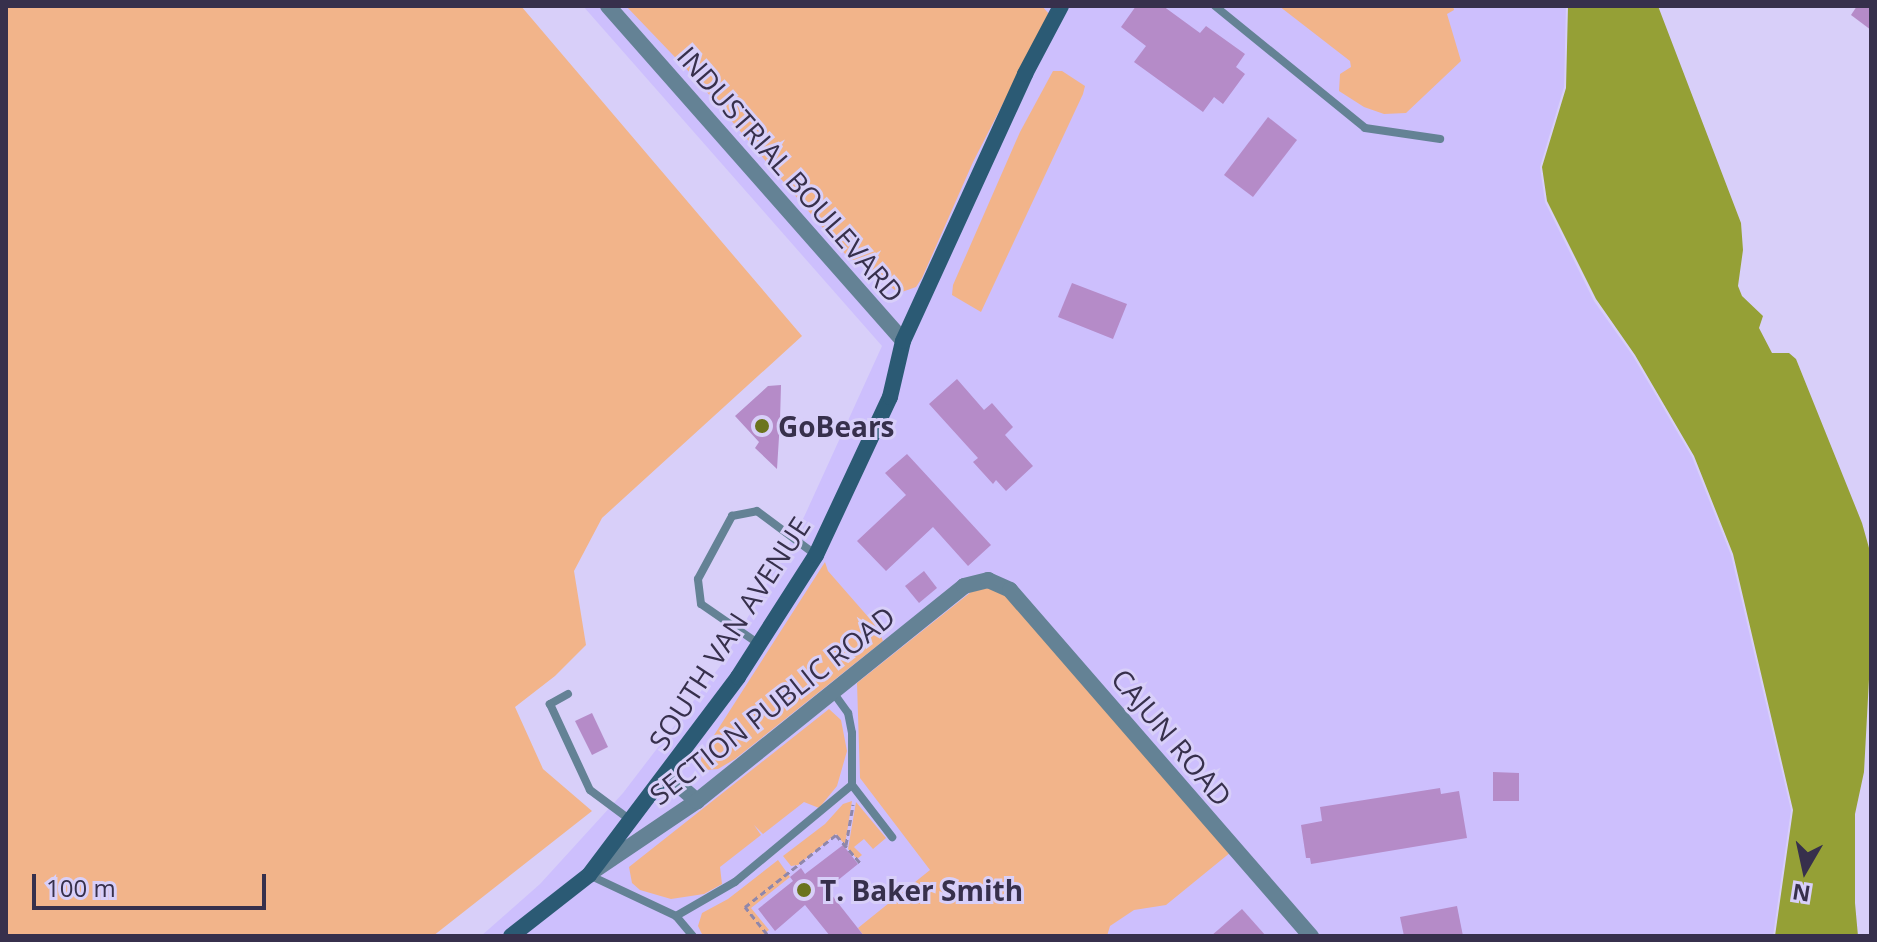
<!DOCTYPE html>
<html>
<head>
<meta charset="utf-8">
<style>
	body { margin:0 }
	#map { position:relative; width:1877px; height:942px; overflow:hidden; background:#d8cff9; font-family:"Open Sans",sans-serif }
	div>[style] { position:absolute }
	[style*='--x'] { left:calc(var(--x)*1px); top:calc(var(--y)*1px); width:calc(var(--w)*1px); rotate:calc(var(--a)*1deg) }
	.built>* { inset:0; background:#cdbffd }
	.green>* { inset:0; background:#f2b48a }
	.water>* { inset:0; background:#95a036 }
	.building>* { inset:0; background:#b58bc8 }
	.path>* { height:3px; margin-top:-1.5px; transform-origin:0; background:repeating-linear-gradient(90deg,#8f87ab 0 6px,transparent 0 10px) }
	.service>* { height:8px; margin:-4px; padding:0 4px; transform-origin:4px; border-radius:4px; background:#648295 }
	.minor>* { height:16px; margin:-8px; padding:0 8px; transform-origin:8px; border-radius:8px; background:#648295 }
	.tertiary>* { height:16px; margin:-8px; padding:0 8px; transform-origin:8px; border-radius:8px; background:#648295 }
	.secondary>* { height:16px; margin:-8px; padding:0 8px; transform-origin:8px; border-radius:8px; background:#2b5a74 }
	.dots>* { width:22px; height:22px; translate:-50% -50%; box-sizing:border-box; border:4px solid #d8cff9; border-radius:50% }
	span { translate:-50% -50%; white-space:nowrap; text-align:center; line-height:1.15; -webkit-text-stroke:6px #d8cff9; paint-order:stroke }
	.street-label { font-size:28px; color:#37304c }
	.poi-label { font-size:28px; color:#37304c; font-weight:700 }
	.left { translate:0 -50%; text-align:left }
	.frame { position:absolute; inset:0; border:8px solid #37304c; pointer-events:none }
	.north { position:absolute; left:1765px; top:830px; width:80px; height:80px; -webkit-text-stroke:6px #d8cff9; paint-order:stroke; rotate:189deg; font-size:22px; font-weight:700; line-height:32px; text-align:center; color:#37304c }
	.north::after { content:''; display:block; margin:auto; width:28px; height:36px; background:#37304c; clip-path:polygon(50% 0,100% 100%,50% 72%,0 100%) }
	.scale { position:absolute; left:32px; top:874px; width:234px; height:36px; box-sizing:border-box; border:4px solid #37304c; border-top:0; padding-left:10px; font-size:24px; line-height:28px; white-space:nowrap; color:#37304c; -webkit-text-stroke:6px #d8cff9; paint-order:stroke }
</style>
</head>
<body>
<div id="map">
	<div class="built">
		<div style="clip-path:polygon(583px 6px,1566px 6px,1564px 87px,1540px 167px,1545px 202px,1594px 301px,1633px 356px,1692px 457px,1731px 555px,1791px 810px,1773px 936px,481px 936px,540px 884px,623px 793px,721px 665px,804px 517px,882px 346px)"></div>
	</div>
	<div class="green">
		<div style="clip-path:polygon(6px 6px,521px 6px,802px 336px,602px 518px,574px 571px,586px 645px,555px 676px,515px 707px,543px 769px,592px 811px,433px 936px,6px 936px)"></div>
		<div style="clip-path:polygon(626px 6px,1042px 6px,1049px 14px,973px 162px,922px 278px,916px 287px,899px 293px,846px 255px,694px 77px)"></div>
		<div style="clip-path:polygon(1279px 6px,1453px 6px,1454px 10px,1447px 14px,1461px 61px,1406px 113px,1384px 114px,1364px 107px,1339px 91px,1340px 74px,1351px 67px,1350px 61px)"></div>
		<div style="clip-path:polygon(1053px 71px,1062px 71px,1085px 86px,1083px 94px,981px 312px,952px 295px,953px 285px,1020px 132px)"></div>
		<div style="clip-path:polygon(825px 562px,828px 571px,877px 627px,883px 641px,735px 759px,718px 769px,706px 770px,700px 766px,702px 754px)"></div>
		<div style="clip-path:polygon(986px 588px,1003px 592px,1231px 852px,1166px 905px,1134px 910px,1110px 926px,1107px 936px,864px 936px,858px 928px,930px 870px,860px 778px,857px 683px,971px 592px)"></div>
		<div style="clip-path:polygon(829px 709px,841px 720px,847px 751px,837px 786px,819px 808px,804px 802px,763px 834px,754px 825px,761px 835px,720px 867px,722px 884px,704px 894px,671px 899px,640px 890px,632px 883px,629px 867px)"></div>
		<div style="clip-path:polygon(852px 801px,845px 845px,836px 834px,798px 865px,791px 866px,783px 856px,825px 824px,843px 804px)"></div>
		<div style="clip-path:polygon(856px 802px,886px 838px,873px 849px,864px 839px,854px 847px,862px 855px,857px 859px,848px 849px)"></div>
		<div style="clip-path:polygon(778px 860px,790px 877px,751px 908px,769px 930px,761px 936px,703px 936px,698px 926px,702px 913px,728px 899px)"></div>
	</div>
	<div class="water">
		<div style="clip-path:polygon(1568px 6px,1658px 6px,1741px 223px,1743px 250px,1738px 286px,1742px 296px,1763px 316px,1759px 328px,1772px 353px,1789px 353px,1796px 359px,1862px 523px,1871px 555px,1871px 642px,1864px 772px,1855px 814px,1855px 903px,1858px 936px,1775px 936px,1793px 810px,1733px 554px,1694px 456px,1635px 355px,1596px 299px,1547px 201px,1542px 167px,1566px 88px)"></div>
	</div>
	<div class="building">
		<div style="clip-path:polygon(1136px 6px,1163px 6px,1200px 33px,1206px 26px,1245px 54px,1236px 67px,1245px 74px,1223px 104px,1214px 97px,1203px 112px,1134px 62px,1146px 46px,1121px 27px)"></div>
		<div style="clip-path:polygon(1857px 6px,1871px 6px,1871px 30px,1851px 15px)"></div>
		<div style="clip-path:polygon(1268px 117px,1297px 140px,1253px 197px,1224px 175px)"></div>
		<div style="clip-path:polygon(1072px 283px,1127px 304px,1113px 339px,1058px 317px)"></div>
		<div style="clip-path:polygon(957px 379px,984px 410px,992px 403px,1013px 427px,1005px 435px,1033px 466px,1006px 491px,996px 480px,993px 484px,973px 462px,978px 458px,929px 404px)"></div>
		<div style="clip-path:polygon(781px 385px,780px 421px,777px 469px,755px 448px,759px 442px,735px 416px,768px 386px)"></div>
		<div style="clip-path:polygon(907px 454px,991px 545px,968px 566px,933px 527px,886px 571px,857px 541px,906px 495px,885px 473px)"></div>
		<div style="clip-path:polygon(924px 571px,937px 588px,919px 603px,905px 586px)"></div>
		<div style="clip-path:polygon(592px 713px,608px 747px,592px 755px,575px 721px)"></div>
		<div style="clip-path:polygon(1493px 772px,1519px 773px,1519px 801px,1493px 801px)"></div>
		<div style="clip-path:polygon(1440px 788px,1441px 794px,1459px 791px,1467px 838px,1311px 864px,1310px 858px,1306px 858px,1301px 825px,1322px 821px,1320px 807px)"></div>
		<div style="clip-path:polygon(843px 845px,858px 864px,827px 889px,864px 936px,830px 936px,805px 905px,775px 931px,758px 909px,793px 881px,790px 877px,801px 868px,805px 874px)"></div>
		<div style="clip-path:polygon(1457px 906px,1463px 936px,1404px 936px,1400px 917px)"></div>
		<div style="clip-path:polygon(1242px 909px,1266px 936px,1211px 936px)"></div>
	</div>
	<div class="path">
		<div style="--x:846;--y:845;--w:41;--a:-80.1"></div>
		<div style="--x:767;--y:934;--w:35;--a:-129"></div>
		<div style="--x:745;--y:907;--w:116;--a:-38.4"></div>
		<div style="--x:836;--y:835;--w:37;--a:49"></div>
	</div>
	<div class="service">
		<div style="--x:1215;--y:6;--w:193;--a:39.1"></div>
		<div style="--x:1365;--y:128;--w:76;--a:8.3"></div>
		<div style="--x:759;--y:644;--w:70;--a:-145.4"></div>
		<div style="--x:701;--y:604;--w:25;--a:-97"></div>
		<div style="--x:698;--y:579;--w:72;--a:-61.6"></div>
		<div style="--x:732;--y:516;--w:25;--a:-11"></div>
		<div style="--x:757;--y:511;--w:74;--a:36.7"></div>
		<div style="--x:568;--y:694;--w:21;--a:151"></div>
		<div style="--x:550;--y:704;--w:95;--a:65.1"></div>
		<div style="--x:590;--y:790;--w:49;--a:36.6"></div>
		<div style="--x:852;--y:785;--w:66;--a:52.4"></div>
		<div style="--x:589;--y:875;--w:96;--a:25.2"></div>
		<div style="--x:676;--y:916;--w:26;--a:50"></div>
		<div style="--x:676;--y:916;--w:68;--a:-30"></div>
		<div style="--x:735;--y:882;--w:152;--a:-39.7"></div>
		<div style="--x:852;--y:785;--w:52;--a:-90"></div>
		<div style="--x:852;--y:733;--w:20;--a:-101"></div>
		<div style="--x:848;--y:713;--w:26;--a:-126"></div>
	</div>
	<div class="minor">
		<div style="--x:667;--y:775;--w:40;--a:41"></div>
		<div style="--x:595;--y:870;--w:123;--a:-34.1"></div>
		<div style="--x:697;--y:801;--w:343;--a:-38.8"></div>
		<div style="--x:964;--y:586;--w:25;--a:-14"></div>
		<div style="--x:988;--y:580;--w:24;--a:24"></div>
		<div style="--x:1010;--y:590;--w:459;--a:49"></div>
	</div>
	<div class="tertiary">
		<div style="--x:608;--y:6;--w:446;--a:48.6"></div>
	</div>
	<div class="secondary">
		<div style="--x:511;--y:936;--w:99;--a:-38"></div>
		<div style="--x:589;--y:875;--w:248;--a:-53"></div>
		<div style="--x:738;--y:677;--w:145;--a:-57.4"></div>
		<div style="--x:816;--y:555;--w:174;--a:-64.9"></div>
		<div style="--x:890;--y:397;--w:57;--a:-76.9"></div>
		<div style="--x:903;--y:341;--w:294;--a:-65.4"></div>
		<div style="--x:1025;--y:74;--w:77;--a:-62.1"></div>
	</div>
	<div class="dots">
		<div style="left:762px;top:426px;background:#6b741e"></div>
		<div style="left:804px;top:890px;background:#6b741e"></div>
	</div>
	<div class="street-label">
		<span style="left:791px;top:174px;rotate:49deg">INDUSTRIAL BOULEVARD</span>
		<span style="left:729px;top:633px;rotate:-57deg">SOUTH VAN AVENUE</span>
		<span style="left:772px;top:705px;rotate:-38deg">SECTION PUBLIC ROAD</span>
		<span style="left:1172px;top:737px;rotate:50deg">CAJUN ROAD</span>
	</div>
	<div class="poi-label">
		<span class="left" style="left:778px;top:426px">GoBears</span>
		<span class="left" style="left:820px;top:890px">T. Baker Smith</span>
	</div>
	<div class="frame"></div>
	<div class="north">N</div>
	<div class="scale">100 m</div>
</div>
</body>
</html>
